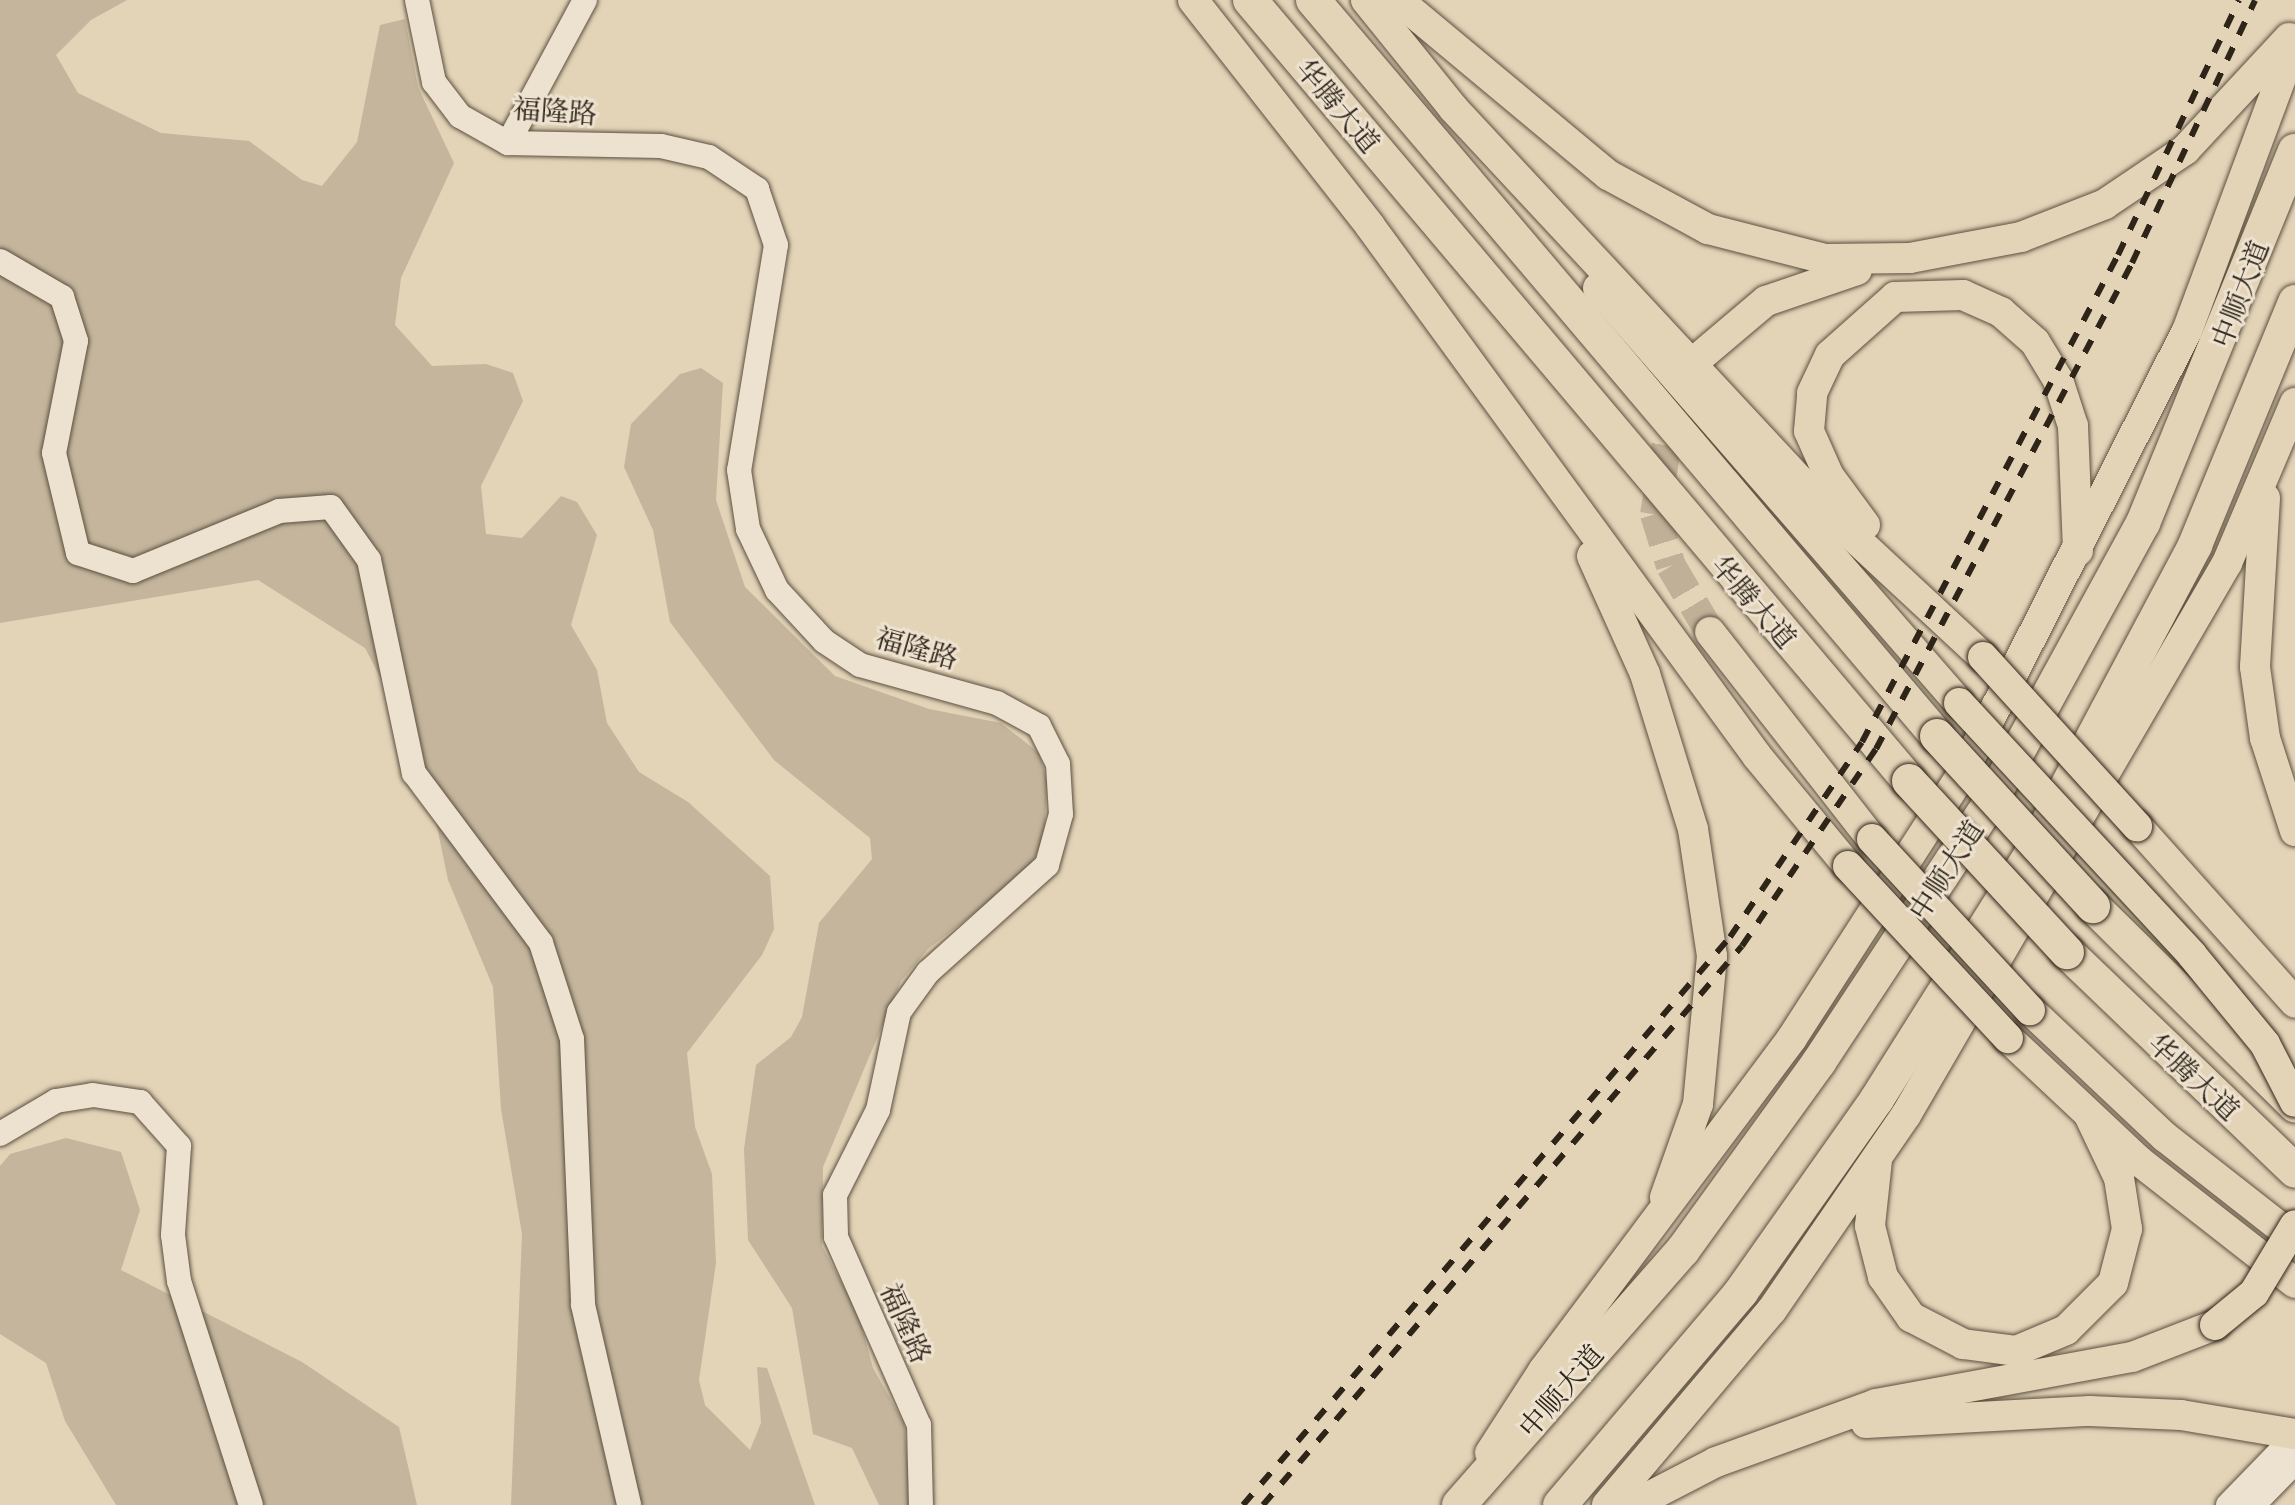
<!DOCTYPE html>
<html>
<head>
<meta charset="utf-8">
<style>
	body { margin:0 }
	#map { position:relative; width:2295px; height:1505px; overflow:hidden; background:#e3d3b7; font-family:"EB Garamond","Noto Serif SC",serif }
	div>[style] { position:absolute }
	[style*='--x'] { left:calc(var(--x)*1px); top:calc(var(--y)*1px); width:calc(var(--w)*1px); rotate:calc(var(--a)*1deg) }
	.green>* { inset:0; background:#c4b59c }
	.major-tunnel>* { height:30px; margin-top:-15px; transform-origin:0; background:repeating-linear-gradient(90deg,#bfb097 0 30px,transparent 0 45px) }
	.roads { filter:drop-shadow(0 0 2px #5b5040) drop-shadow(0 0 2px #5b5040) }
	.minor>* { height:24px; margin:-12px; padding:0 12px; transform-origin:12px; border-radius:12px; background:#ede2d0 }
	.major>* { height:30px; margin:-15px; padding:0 15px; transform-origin:15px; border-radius:15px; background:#e3d3b7 }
	.highway>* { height:34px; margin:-17px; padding:0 17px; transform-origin:17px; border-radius:17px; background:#e3d3b7 }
	.rail>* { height:6px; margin-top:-3px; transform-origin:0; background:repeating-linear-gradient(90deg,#2e2418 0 14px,transparent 0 28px) }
	.bridges { filter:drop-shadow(0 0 2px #2e2418) drop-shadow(0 0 2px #2e2418) }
	.major-bridge>* { height:30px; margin:-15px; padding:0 15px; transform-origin:15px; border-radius:15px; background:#e3d3b7 }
	.highway-bridge>* { height:34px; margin:-17px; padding:0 17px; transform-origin:17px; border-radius:17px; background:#e3d3b7 }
	span { translate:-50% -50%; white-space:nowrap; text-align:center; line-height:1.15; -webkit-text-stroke:6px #ede2d0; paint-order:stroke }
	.street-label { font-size:28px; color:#2e2418 }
</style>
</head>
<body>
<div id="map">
	<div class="green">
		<div style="clip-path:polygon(0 0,127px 0,91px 20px,56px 55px,78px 93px,161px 133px,249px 141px,302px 180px,322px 186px,357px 142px,380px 25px,405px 19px,418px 87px,454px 163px,401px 278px,395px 325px,432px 366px,486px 364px,513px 373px,523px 401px,481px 486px,486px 534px,522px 538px,561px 496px,577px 502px,597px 535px,571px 625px,597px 670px,607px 723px,639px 772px,688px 802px,770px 876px,774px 929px,762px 955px,687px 1053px,695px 1127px,712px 1174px,716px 1263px,699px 1380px,705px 1405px,750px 1450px,761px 1423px,757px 1367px,767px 1368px,815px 1505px,511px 1505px,522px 1234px,501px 1109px,493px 987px,448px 880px,423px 759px,365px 648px,258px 580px,0 623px)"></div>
		<div style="clip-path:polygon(701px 368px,723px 383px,716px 500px,745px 587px,835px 676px,929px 709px,1001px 723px,1039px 753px,1047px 781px,1044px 839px,1027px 872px,928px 949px,901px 981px,823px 1167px,822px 1246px,858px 1313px,873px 1368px,904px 1423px,911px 1505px,879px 1505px,852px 1448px,813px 1434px,792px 1308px,748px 1240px,744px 1149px,756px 1065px,791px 1037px,802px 1017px,819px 923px,872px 859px,870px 838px,774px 760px,670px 622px,653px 530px,624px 467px,631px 424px,680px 374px)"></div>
		<div style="clip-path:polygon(66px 1138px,121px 1152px,140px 1210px,121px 1270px,302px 1362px,399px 1427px,417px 1505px,116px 1505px,65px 1421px,46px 1363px,0 1334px,0 1166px,10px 1154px)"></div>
	</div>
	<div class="major-tunnel">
		<div style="--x:1674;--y:401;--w:115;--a:99.5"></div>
		<div style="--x:1655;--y:514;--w:54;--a:72.9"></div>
		<div style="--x:1671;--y:566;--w:77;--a:59.4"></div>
	</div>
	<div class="roads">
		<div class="minor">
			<div style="--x:417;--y:0;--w:84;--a:78.3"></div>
			<div style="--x:434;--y:82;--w:43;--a:52.6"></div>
			<div style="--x:460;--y:116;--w:55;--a:29.4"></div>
			<div style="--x:508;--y:143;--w:153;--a:1.1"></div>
			<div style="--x:661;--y:146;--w:49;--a:12.9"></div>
			<div style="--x:709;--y:157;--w:58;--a:33.7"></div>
			<div style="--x:757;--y:189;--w:59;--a:71.3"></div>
			<div style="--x:776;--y:245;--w:228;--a:99.3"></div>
			<div style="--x:739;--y:470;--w:60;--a:81.3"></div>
			<div style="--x:748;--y:529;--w:68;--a:64.6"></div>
			<div style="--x:777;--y:590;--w:69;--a:47.3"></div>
			<div style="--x:824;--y:641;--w:43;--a:33.7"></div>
			<div style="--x:860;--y:665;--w:142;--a:15.5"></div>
			<div style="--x:997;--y:703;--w:48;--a:28.7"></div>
			<div style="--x:1039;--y:726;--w:42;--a:63.4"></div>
			<div style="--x:1058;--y:764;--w:50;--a:86.6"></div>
			<div style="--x:1061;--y:814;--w:53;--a:105.4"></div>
			<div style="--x:1047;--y:865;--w:160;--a:138"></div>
			<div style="--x:928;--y:972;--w:49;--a:125.9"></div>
			<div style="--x:899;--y:1012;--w:100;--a:102.1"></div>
			<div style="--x:878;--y:1110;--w:95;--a:116.8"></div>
			<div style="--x:835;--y:1195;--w:42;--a:88.6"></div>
			<div style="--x:836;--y:1237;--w:206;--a:66.2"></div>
			<div style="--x:919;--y:1425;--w:80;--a:88.6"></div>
			<div style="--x:508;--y:143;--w:162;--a:-61.7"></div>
			<div style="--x:0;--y:261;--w:72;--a:30.1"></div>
			<div style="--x:62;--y:297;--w:46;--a:72.3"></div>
			<div style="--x:76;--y:341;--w:114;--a:101.1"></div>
			<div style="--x:54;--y:453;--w:103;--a:76.5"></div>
			<div style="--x:78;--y:553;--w:58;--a:18.1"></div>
			<div style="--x:133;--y:571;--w:158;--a:-22.3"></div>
			<div style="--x:279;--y:511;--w:52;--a:-4.4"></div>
			<div style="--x:331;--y:507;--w:65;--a:54.4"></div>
			<div style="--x:369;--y:560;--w:218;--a:78.1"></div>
			<div style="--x:414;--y:773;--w:212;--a:53.2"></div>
			<div style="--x:541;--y:943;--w:101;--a:72.1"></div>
			<div style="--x:572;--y:1039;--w:266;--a:87.6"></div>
			<div style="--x:583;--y:1305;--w:205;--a:77"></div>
			<div style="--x:0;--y:1134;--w:65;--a:-30.5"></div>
			<div style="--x:56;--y:1101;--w:37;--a:-9"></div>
			<div style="--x:93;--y:1095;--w:48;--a:8.5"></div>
			<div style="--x:140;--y:1102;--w:59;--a:48.4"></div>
			<div style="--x:179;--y:1146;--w:89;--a:93.9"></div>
			<div style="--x:173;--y:1235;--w:46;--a:82.6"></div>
			<div style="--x:179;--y:1281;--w:235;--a:72.2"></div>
			<div style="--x:2228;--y:1505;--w:96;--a:-45.8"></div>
			<div style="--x:2253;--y:1505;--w:60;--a:-45.7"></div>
		</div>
		<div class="major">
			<div style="--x:1193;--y:0;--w:287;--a:51.9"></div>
			<div style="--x:1370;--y:226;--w:656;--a:53.86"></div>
			<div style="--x:1757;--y:756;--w:143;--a:50.4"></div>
			<div style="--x:1366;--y:0;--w:139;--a:51.1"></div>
			<div style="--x:1453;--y:108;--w:574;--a:47.05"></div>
			<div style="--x:1844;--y:528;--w:190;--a:42.9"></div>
			<div style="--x:1398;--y:0;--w:273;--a:39.8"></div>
			<div style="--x:1608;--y:175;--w:114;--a:28.4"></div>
			<div style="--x:1708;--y:229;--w:121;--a:14.4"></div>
			<div style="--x:1825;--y:259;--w:85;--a:-0.7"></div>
			<div style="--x:1910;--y:258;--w:113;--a:-10.7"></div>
			<div style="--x:2021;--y:237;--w:90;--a:-21.4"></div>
			<div style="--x:2105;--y:204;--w:97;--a:-34"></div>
			<div style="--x:2185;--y:150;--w:153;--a:-47.1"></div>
			<div style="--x:1598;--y:288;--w:550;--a:48.98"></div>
			<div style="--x:1702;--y:355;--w:84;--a:-40.2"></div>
			<div style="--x:1766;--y:301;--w:96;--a:-18.8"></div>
			<div style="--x:2265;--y:498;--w:169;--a:93.4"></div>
			<div style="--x:2255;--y:667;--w:72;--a:82"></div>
			<div style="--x:2265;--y:738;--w:98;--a:72.1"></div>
			<div style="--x:1865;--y:525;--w:61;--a:-126.3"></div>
			<div style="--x:1829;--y:476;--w:49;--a:-114"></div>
			<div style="--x:1809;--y:431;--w:38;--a:-85"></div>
			<div style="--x:1812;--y:393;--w:42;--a:-64.7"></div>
			<div style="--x:1830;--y:355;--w:87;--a:-41.7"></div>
			<div style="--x:1895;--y:297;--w:68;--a:-1.7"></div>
			<div style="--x:1963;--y:295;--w:42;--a:24.1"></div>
			<div style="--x:2001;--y:312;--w:45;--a:41.4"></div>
			<div style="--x:2035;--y:342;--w:44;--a:58.8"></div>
			<div style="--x:2058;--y:380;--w:48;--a:71.9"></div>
			<div style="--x:2073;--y:426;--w:125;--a:87.7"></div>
			<div style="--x:1592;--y:556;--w:129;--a:65.8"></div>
			<div style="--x:1645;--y:674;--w:162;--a:72.8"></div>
			<div style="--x:1693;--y:829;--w:128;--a:81.5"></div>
			<div style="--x:1712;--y:956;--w:149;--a:95.4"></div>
			<div style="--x:1698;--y:1104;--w:99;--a:109.5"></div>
			<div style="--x:1710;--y:632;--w:263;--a:52"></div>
			<div style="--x:2137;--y:826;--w:237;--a:48.2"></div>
			<div style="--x:2030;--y:1010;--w:185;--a:43.3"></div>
			<div style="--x:2165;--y:1137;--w:165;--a:38.1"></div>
			<div style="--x:2008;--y:1038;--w:180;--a:43.2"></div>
			<div style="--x:2139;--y:1161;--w:198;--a:38"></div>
			<div style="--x:1877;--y:1160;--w:66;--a:96.1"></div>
			<div style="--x:1870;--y:1226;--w:53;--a:75.7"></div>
			<div style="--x:1883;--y:1277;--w:49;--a:55"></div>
			<div style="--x:1911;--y:1317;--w:59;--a:27.4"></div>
			<div style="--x:1963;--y:1344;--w:53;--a:7.5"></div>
			<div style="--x:2016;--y:1351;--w:54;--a:-22.8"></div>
			<div style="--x:2066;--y:1330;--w:66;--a:-45"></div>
			<div style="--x:2113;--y:1283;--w:56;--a:-75.5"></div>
			<div style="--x:2127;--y:1229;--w:52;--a:-98.9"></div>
			<div style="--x:2119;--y:1178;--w:70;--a:-115.5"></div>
			<div style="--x:1866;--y:1423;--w:224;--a:-3.1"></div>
			<div style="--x:2090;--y:1411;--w:91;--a:2.5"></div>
			<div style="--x:2181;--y:1415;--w:116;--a:9.5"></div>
			<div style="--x:1490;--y:1453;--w:98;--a:-57.1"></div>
			<div style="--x:1543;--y:1371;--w:416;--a:-53.2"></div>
			<div style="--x:1792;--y:1038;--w:312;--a:-57.2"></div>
			<div style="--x:1961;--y:776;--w:499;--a:-63.1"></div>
			<div style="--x:2187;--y:331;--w:309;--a:-69.6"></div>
			<div style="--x:1607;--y:1505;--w:255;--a:-49.8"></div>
			<div style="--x:1772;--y:1310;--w:237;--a:-55.5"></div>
			<div style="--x:1906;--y:1115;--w:639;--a:-59.82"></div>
			<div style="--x:2227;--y:563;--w:174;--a:-67"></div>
			<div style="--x:1633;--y:1505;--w:93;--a:-27.4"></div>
			<div style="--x:1716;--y:1462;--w:170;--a:-19.9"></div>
			<div style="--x:1876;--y:1404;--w:260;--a:-10.4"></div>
			<div style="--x:2132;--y:1357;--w:89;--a:-21.1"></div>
		</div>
		<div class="highway">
			<div style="--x:1250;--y:0;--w:1022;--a:49.84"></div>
			<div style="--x:1313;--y:0;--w:965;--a:49.71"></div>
			<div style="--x:2093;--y:906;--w:284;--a:44.6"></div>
			<div style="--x:2067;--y:952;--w:316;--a:43.8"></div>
			<div style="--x:1459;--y:1505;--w:339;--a:-48.7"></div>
			<div style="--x:1683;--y:1250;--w:232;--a:-54.1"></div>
			<div style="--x:1819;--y:1062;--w:307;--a:-56.6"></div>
			<div style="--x:1988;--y:806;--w:323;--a:-61.3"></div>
			<div style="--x:2143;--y:523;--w:402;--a:-67.8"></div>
			<div style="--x:1560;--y:1505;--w:280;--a:-49.6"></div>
			<div style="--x:1741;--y:1292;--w:236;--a:-54.8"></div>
			<div style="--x:1877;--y:1099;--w:289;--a:-57.8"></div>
			<div style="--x:2031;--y:854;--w:350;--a:-62"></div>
			<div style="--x:2195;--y:545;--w:263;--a:-67.6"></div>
		</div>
	</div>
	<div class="rail">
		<div style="--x:1243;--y:1505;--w:748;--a:-49.39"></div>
		<div style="--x:1730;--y:937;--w:235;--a:-55.9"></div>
		<div style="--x:1862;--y:742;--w:550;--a:-62.27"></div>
		<div style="--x:2118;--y:255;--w:282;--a:-64.6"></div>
		<div style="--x:1263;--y:1505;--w:736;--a:-49.41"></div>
		<div style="--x:1742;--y:946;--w:238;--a:-55.8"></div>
		<div style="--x:1876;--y:749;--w:549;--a:-62.22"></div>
		<div style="--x:2132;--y:263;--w:290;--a:-64.9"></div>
	</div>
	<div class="bridges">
		<div class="major-bridge">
			<div style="--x:1983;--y:657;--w:229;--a:47.7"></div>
			<div style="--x:1959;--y:703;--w:343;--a:47.2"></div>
			<div style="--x:2192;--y:955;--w:115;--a:50.6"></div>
			<div style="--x:2265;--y:1044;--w:65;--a:62.7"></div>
			<div style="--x:1872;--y:839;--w:233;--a:47.3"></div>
			<div style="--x:1848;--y:866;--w:235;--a:47.1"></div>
			<div style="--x:2215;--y:1325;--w:50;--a:-39.4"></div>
			<div style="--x:2254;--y:1293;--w:79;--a:-58.9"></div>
		</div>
		<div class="highway-bridge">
			<div style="--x:1937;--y:736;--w:231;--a:47.5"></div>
			<div style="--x:1909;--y:781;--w:233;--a:47.3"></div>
		</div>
	</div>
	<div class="street-label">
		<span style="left:1338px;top:106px;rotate:50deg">华腾大道</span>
		<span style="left:555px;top:111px;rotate:4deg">福隆路</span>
		<span style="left:2240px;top:294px;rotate:-69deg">中顺大道</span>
		<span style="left:1754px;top:602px;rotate:49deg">华腾大道</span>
		<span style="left:917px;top:648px;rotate:16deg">福隆路</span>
		<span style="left:1946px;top:870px;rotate:-57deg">中顺大道</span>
		<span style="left:2194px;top:1077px;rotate:43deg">华腾大道</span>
		<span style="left:906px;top:1323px;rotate:66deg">福隆路</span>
		<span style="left:1561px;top:1391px;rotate:-49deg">中顺大道</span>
	</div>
</div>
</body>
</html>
